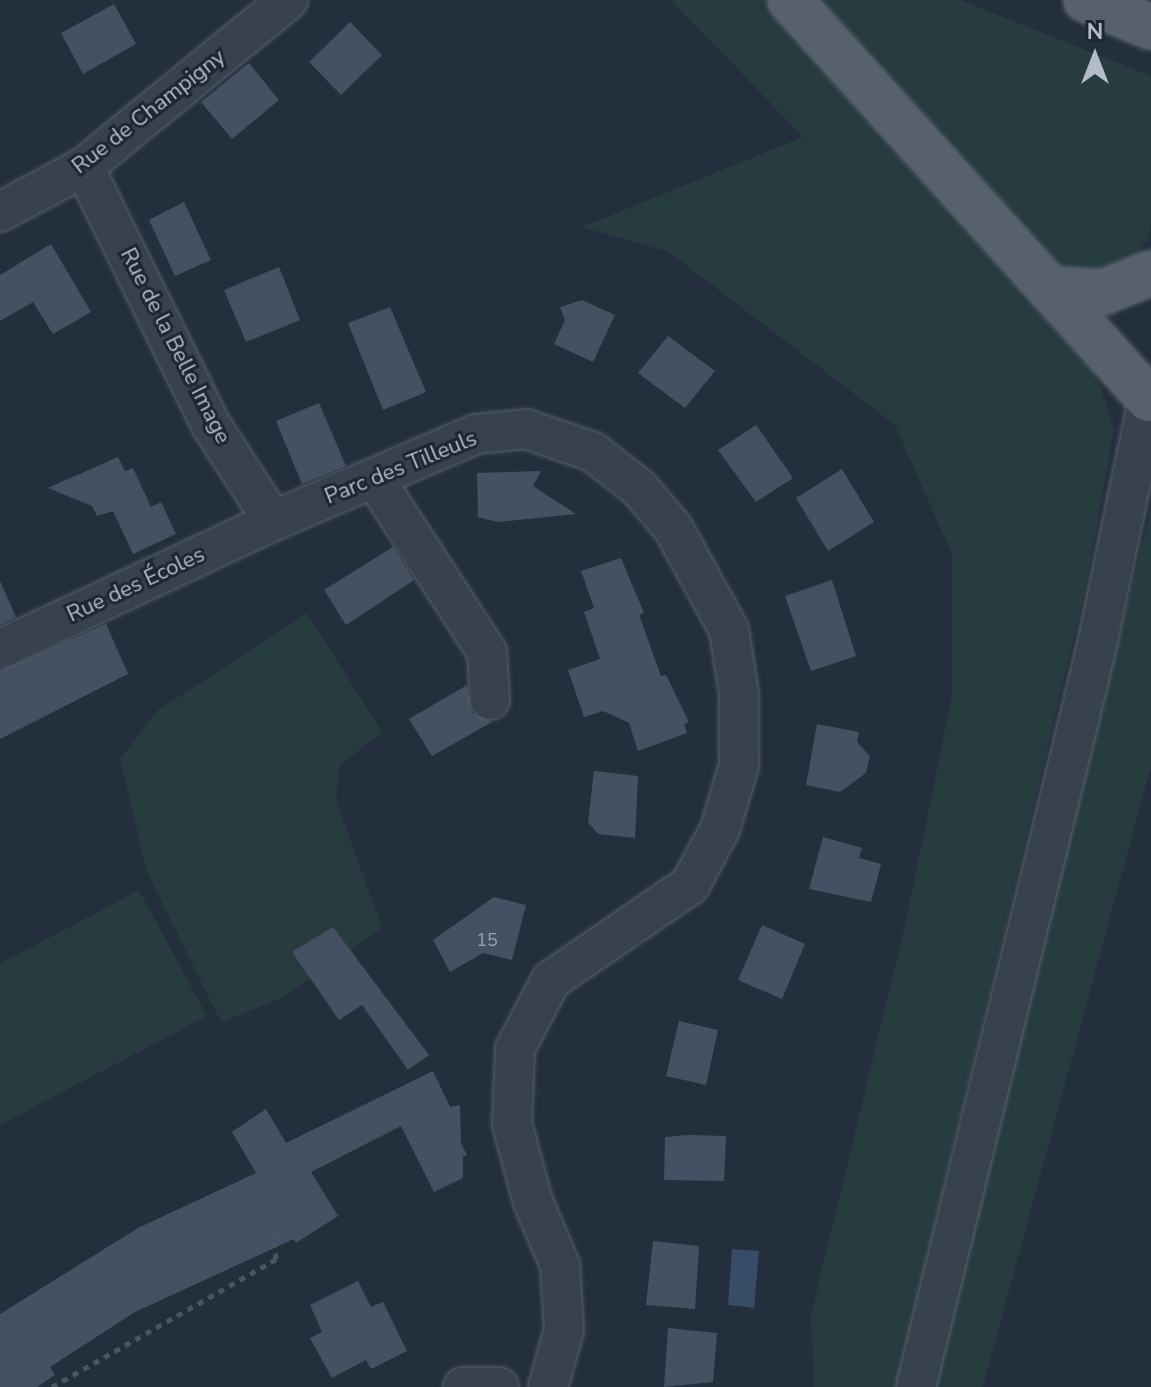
<!DOCTYPE html>
<html>
<head>
<meta charset="utf-8">
<style>
	body { margin:0 }
	#map { position:relative; width:1151px; height:1387px; overflow:hidden; background:#242f3e; font-family:"Nunito Sans",sans-serif }
	div>[style] { position:absolute }
	[style*='--x'] { left:calc(var(--x)*1px); top:calc(var(--y)*1px); width:calc(var(--w)*1px); rotate:calc(var(--a)*1deg) }
	.green>* { inset:0; background:#263c3f }
	.water>* { inset:0; background:#394c67 }
	.building>* { inset:0; background:#455162 }
	.path>* { height:5px; margin-top:-2.5px; transform-origin:0; background:repeating-linear-gradient(90deg,#44595c 0 6px,transparent 0 12px) }
	.roads { filter:drop-shadow(0 0 2px #565f6c) drop-shadow(0 0 2px #565f6c) }
	.minor>* { height:38px; margin:-19px; padding:0 19px; transform-origin:19px; border-radius:19px; background:#38414e }
	.major>* { height:44px; margin:-22px; padding:0 22px; transform-origin:22px; border-radius:22px; background:#56606e }
	span { translate:-50% -50%; white-space:nowrap; text-align:center; line-height:1.15; -webkit-text-stroke:6px #1d2633; paint-order:stroke }
	.number-label { font-size:18px; color:#98a1af }
	.number-label span { -webkit-text-stroke-width:0 }
	.street-label { font-size:22px; color:#b4bcc9 }
	.north { position:absolute; left:1055px; top:16px; width:80px; height:80px; -webkit-text-stroke:6px #1d2633; paint-order:stroke; rotate:0deg; font-size:22px; font-weight:700; line-height:32px; text-align:center; color:#b4bcc9 }
	.north::after { content:''; display:block; margin:auto; width:28px; height:36px; background:#b4bcc9; clip-path:polygon(50% 0,100% 100%,50% 72%,0 100%) }
</style>
</head>
<body>
<div id="map">
	<div class="green">
		<div style="clip-path:polygon(671px 0,766px 0,1097px 376px,1114px 430px,1087px 581px,896px 1387px,814px 1387px,811px 1315px,906px 921px,952px 695px,952px 554px,895px 425px,669px 252px,582px 227px,803px 137px)"></div>
		<div style="clip-path:polygon(809px 0,960px 0,1151px 76px,1151px 223px,1148px 238px,1126px 270px,1065px 272px,1000px 217px)"></div>
		<div style="clip-path:polygon(1151px 510px,1151px 766px,983px 1387px,931px 1387px)"></div>
		<div style="clip-path:polygon(307px 613px,382px 732px,339px 766px,336px 800px,382px 928px,282px 998px,221px 1022px,147px 872px,120px 759px,157px 711px)"></div>
		<div style="clip-path:polygon(139px 890px,207px 1016px,0 1125px,0 964px)"></div>
	</div>
	<div class="water">
		<div style="clip-path:polygon(732px 1249px,759px 1251px,754px 1308px,728px 1305px)"></div>
	</div>
	<div class="building">
		<div style="clip-path:polygon(114px 4px,136px 44px,83px 74px,61px 33px)"></div>
		<div style="clip-path:polygon(350px 22px,382px 55px,341px 95px,309px 62px)"></div>
		<div style="clip-path:polygon(249px 63px,279px 100px,232px 139px,201px 102px)"></div>
		<div style="clip-path:polygon(184px 202px,211px 260px,175px 276px,149px 220px)"></div>
		<div style="clip-path:polygon(51px 244px,91px 312px,53px 334px,33px 302px,0 321px,0 275px)"></div>
		<div style="clip-path:polygon(279px 267px,300px 320px,246px 342px,224px 290px)"></div>
		<div style="clip-path:polygon(582px 300px,615px 315px,593px 362px,554px 344px,565px 320px,560px 307px)"></div>
		<div style="clip-path:polygon(390px 307px,426px 392px,383px 410px,348px 323px)"></div>
		<div style="clip-path:polygon(668px 336px,715px 371px,685px 408px,638px 373px)"></div>
		<div style="clip-path:polygon(319px 403px,346px 466px,302px 484px,276px 421px)"></div>
		<div style="clip-path:polygon(756px 425px,793px 478px,756px 502px,718px 450px)"></div>
		<div style="clip-path:polygon(118px 457px,125px 471px,133px 468px,151px 507px,161px 502px,176px 534px,133px 554px,113px 511px,97px 516px,92px 506px,48px 488px)"></div>
		<div style="clip-path:polygon(842px 469px,874px 522px,828px 551px,796px 498px)"></div>
		<div style="clip-path:polygon(541px 471px,533px 486px,576px 514px,498px 522px,478px 517px,477px 473px)"></div>
		<div style="clip-path:polygon(393px 547px,414px 580px,346px 625px,324px 590px)"></div>
		<div style="clip-path:polygon(621px 558px,644px 613px,639px 615px,661px 676px,666px 675px,689px 722px,684px 724px,687px 733px,638px 751px,629px 723px,603px 711px,584px 717px,568px 670px,600px 659px,584px 612px,594px 608px,581px 571px)"></div>
		<div style="clip-path:polygon(832px 580px,856px 656px,811px 671px,785px 596px)"></div>
		<div style="clip-path:polygon(0 581px,16px 617px,0 625px)"></div>
		<div style="clip-path:polygon(106px 624px,128px 674px,0 739px,0 671px)"></div>
		<div style="clip-path:polygon(467px 685px,472px 713px,492px 722px,432px 756px,409px 719px)"></div>
		<div style="clip-path:polygon(817px 724px,859px 732px,857px 742px,870px 756px,866px 773px,840px 792px,806px 785px)"></div>
		<div style="clip-path:polygon(594px 771px,638px 776px,635px 838px,598px 834px,588px 822px)"></div>
		<div style="clip-path:polygon(823px 837px,862px 848px,859px 858px,881px 864px,871px 902px,809px 889px)"></div>
		<div style="clip-path:polygon(494px 897px,526px 905px,512px 960px,483px 953px,450px 972px,433px 940px)"></div>
		<div style="clip-path:polygon(762px 925px,805px 944px,782px 999px,738px 980px)"></div>
		<div style="clip-path:polygon(333px 927px,429px 1055px,408px 1070px,362px 1005px,339px 1020px,292px 952px)"></div>
		<div style="clip-path:polygon(679px 1021px,718px 1030px,706px 1085px,666px 1076px)"></div>
		<div style="clip-path:polygon(433px 1071px,450px 1107px,460px 1105px,461px 1143px,467px 1155px,463px 1157px,463px 1178px,434px 1192px,401px 1126px,311px 1172px,338px 1216px,296px 1243px,294px 1239px,135px 1312px,50px 1367px,55px 1375px,37px 1387px,0 1387px,0 1314px,138px 1228px,256px 1173px,232px 1132px,266px 1109px,286px 1143px)"></div>
		<div style="clip-path:polygon(688px 1135px,726px 1136px,724px 1181px,664px 1180px,665px 1137px)"></div>
		<div style="clip-path:polygon(653px 1241px,699px 1246px,695px 1309px,646px 1305px)"></div>
		<div style="clip-path:polygon(358px 1281px,371px 1307px,383px 1302px,407px 1351px,371px 1369px,366px 1360px,332px 1378px,310px 1338px,322px 1332px,310px 1305px)"></div>
		<div style="clip-path:polygon(668px 1328px,717px 1333px,713px 1382px,664px 1387px)"></div>
	</div>
	<div class="path">
		<div style="--x:52;--y:1387;--w:258;--a:-29.7"></div>
		<div style="--x:276;--y:1259;--w:27;--a:-94"></div>
	</div>
	<div class="roads">
		<div class="minor">
			<div style="--x:84;--y:167;--w:288;--a:63.8"></div>
			<div style="--x:211;--y:425;--w:114;--a:57.1"></div>
			<div style="--x:0;--y:212;--w:95;--a:-28.2"></div>
			<div style="--x:84;--y:167;--w:264;--a:-39.3"></div>
			<div style="--x:374;--y:478;--w:207;--a:57"></div>
			<div style="--x:487;--y:652;--w:48;--a:86.4"></div>
			<div style="--x:0;--y:649;--w:302;--a:-25.1"></div>
			<div style="--x:273;--y:521;--w:221;--a:-23.2"></div>
			<div style="--x:476;--y:434;--w:50;--a:-5.7"></div>
			<div style="--x:526;--y:429;--w:71;--a:18.9"></div>
			<div style="--x:593;--y:452;--w:60;--a:38.2"></div>
			<div style="--x:640;--y:489;--w:51;--a:49.8"></div>
			<div style="--x:673;--y:528;--w:116;--a:61.2"></div>
			<div style="--x:729;--y:630;--w:65;--a:81.1"></div>
			<div style="--x:739;--y:694;--w:71;--a:90"></div>
			<div style="--x:739;--y:765;--w:67;--a:106.5"></div>
			<div style="--x:720;--y:829;--w:64;--a:118.2"></div>
			<div style="--x:690;--y:885;--w:168;--a:145.6"></div>
			<div style="--x:551;--y:980;--w:78;--a:117.6"></div>
			<div style="--x:515;--y:1049;--w:75;--a:92.3"></div>
			<div style="--x:512;--y:1124;--w:81;--a:74.9"></div>
			<div style="--x:533;--y:1202;--w:69;--a:66.8"></div>
			<div style="--x:560;--y:1265;--w:65;--a:86.5"></div>
			<div style="--x:564;--y:1330;--w:59;--a:105.7"></div>
			<div style="--x:463;--y:1387;--w:36;--a:0"></div>
			<div style="--x:916;--y:1387;--w:755;--a:-76.28"></div>
			<div style="--x:1095;--y:654;--w:274;--a:-78.2"></div>
		</div>
		<div class="major">
			<div style="--x:790;--y:0;--w:537;--a:48.02"></div>
			<div style="--x:1086;--y:0;--w:70;--a:22.6"></div>
			<div style="--x:1050;--y:289;--w:54;--a:3.2"></div>
			<div style="--x:1104;--y:292;--w:51;--a:-22"></div>
		</div>
	</div>
	<div class="number-label">
		<span style="left:487px;top:940px">15</span>
	</div>
	<div class="street-label">
		<span style="left:149px;top:112px;rotate:-38deg">Rue de Champigny</span>
		<span style="left:175px;top:346px;rotate:63deg">Rue de la Belle Image</span>
		<span style="left:401px;top:468px;rotate:-22deg">Parc des Tilleuls</span>
		<span style="left:136px;top:585px;rotate:-25deg">Rue des Écoles</span>
	</div>
	<div class="north">N</div>
</div>
</body>
</html>
